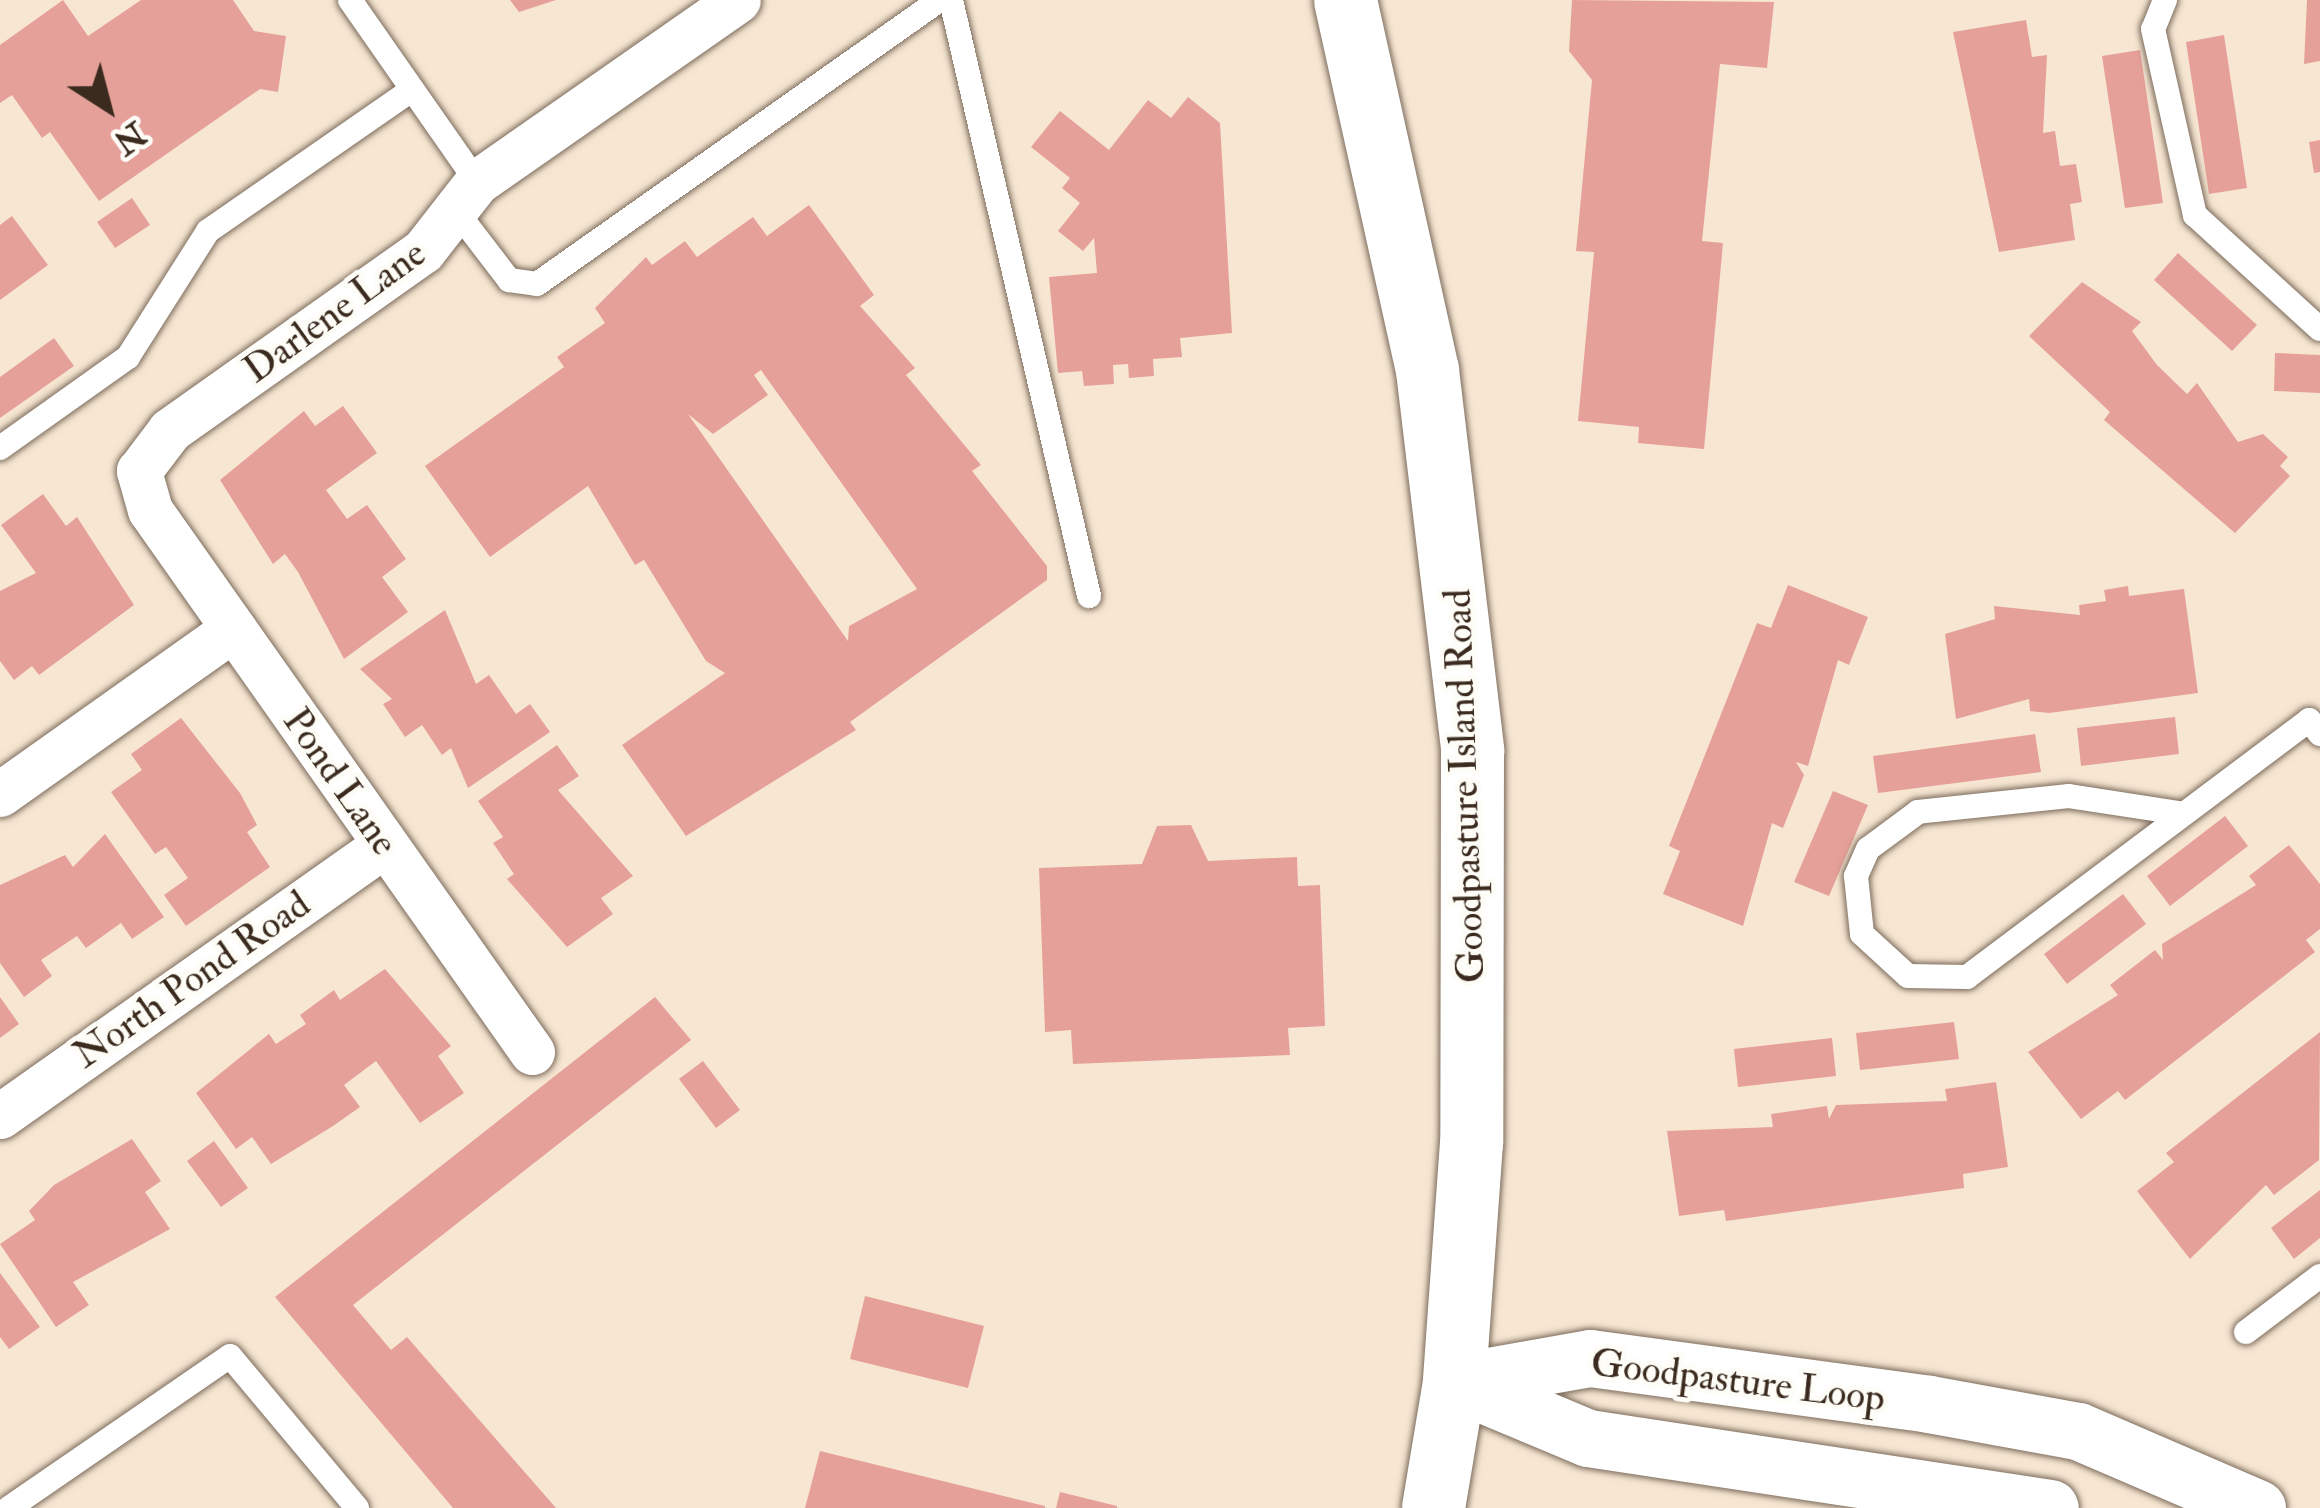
<!DOCTYPE html>
<html>
<head>
<meta charset="utf-8">
<style>
	body { margin:0 }
	#map { position:relative; width:2320px; height:1508px; overflow:hidden; background:#f7e7d2; font-family:"IM FELL Double Pica",serif }
	div>[style] { position:absolute }
	[style*='--x'] { left:calc(var(--x)*1px); top:calc(var(--y)*1px); width:calc(var(--w)*1px); rotate:calc(var(--a)*1deg) }
	.building>* { inset:0; background:#e6a09a }
	.roads { filter:drop-shadow(0 0 3px #7d6c5d) drop-shadow(0 0 3px #7d6c5d) }
	.service>* { height:24px; margin:-12px; padding:0 12px; transform-origin:12px; border-radius:12px; background:#fff }
	.minor>* { height:45px; margin:-22.5px; padding:0 22.5px; transform-origin:22.5px; border-radius:22.5px; background:#fff }
	.tertiary>* { height:57px; margin:-28.5px; padding:0 28.5px; transform-origin:28.5px; border-radius:28.5px; background:#fff }
	.secondary>* { height:63px; margin:-31.5px; padding:0 31.5px; transform-origin:31.5px; border-radius:31.5px; background:#fff }
	span { translate:-50% -50%; white-space:nowrap; text-align:center; line-height:1.15; -webkit-text-stroke:10px #fdfcf7; paint-order:stroke }
	.street-label { font-size:39px; color:#3b2a1e }
	.north { position:absolute; left:48px; top:48px; width:120px; height:120px; -webkit-text-stroke:9px #fdfcf7; paint-order:stroke; rotate:144deg; font-size:33px; font-weight:700; line-height:48px; text-align:center; color:#3b2a1e }
	.north::after { content:''; display:block; margin:auto; width:42px; height:54px; background:#3b2a1e; clip-path:polygon(50% 0,100% 100%,50% 72%,0 100%) }
</style>
</head>
<body>
<div id="map">
	<div class="building">
		<div style="clip-path:polygon(63px 0,88px 36px,141px 0,233px 0,254px 31px,286px 36px,278px 92px,260px 89px,99px 201px,50px 132px,42px 138px,12px 95px,0 103px,0 45px)"></div>
		<div style="clip-path:polygon(510px 0,556px 0,519px 12px)"></div>
		<div style="clip-path:polygon(1572px 0,1774px 2px,1767px 68px,1720px 64px,1702px 241px,1723px 243px,1704px 449px,1638px 443px,1639px 427px,1578px 421px,1594px 252px,1576px 251px,1592px 80px,1569px 51px)"></div>
		<div style="clip-path:polygon(2307px 0,2320px 0,2320px 61px,2304px 64px)"></div>
		<div style="clip-path:polygon(2026px 20px,2032px 57px,2047px 55px,2043px 133px,2055px 131px,2060px 166px,2076px 164px,2082px 202px,2070px 204px,2075px 240px,1999px 252px,1953px 32px)"></div>
		<div style="clip-path:polygon(2224px 35px,2247px 188px,2209px 194px,2186px 42px)"></div>
		<div style="clip-path:polygon(2140px 50px,2163px 203px,2125px 208px,2102px 56px)"></div>
		<div style="clip-path:polygon(1188px 97px,1220px 123px,1232px 333px,1180px 338px,1182px 357px,1153px 359px,1154px 376px,1129px 378px,1128px 364px,1113px 365px,1114px 384px,1084px 386px,1082px 371px,1058px 373px,1049px 277px,1097px 273px,1094px 238px,1083px 251px,1058px 231px,1080px 203px,1062px 188px,1070px 178px,1031px 147px,1060px 111px,1109px 150px,1148px 100px,1171px 118px)"></div>
		<div style="clip-path:polygon(2320px 140px,2320px 172px,2314px 173px,2309px 142px)"></div>
		<div style="clip-path:polygon(132px 198px,150px 225px,115px 248px,97px 222px)"></div>
		<div style="clip-path:polygon(evenodd,809px 205px,874px 295px,860px 306px,915px 368px,906px 375px,981px 465px,972px 471px,1047px 566px,1047px 580px,850px 722px,856px 730px,686px 836px,622px 745px,725px 673px,706px 661px,644px 560px,635px 565px,588px 486px,490px 557px,425px 466px,564px 367px,557px 357px,605px 323px,595px 308px,646px 257px,652px 265px,685px 241px,697px 257px,753px 217px,767px 236px,809px 205px,761px 370px,917px 589px,849px 626px,848px 641px,688px 414px,713px 434px,768px 395px,754px 375px,761px 370px)"></div>
		<div style="clip-path:polygon(12px 216px,48px 265px,0 300px,0 225px)"></div>
		<div style="clip-path:polygon(2178px 253px,2257px 325px,2232px 351px,2154px 280px)"></div>
		<div style="clip-path:polygon(2082px 282px,2141px 322px,2132px 331px,2157px 365px,2187px 394px,2197px 383px,2238px 442px,2263px 434px,2288px 457px,2280px 466px,2290px 476px,2235px 533px,2104px 420px,2110px 412px,2029px 336px)"></div>
		<div style="clip-path:polygon(54px 338px,74px 366px,0 418px,0 377px)"></div>
		<div style="clip-path:polygon(2275px 353px,2320px 355px,2320px 393px,2274px 391px)"></div>
		<div style="clip-path:polygon(343px 406px,377px 453px,326px 490px,347px 519px,367px 505px,406px 559px,382px 577px,408px 612px,344px 659px,298px 572px,285px 554px,273px 564px,220px 480px,304px 411px,315px 426px)"></div>
		<div style="clip-path:polygon(43px 494px,66px 526px,77px 517px,134px 605px,39px 675px,32px 666px,14px 680px,0 661px,0 591px,36px 573px,1px 525px)"></div>
		<div style="clip-path:polygon(1788px 585px,1868px 617px,1849px 665px,1838px 660px,1808px 766px,1796px 762px,1804px 775px,1783px 828px,1772px 823px,1743px 926px,1663px 894px,1680px 851px,1669px 846px,1757px 623px,1771px 628px)"></div>
		<div style="clip-path:polygon(2128px 586px,2129px 596px,2184px 589px,2198px 693px,2049px 713px,2030px 711px,2029px 699px,1956px 719px,1945px 634px,1995px 619px,1994px 606px,2080px 615px,2079px 605px,2106px 601px,2104px 590px)"></div>
		<div style="clip-path:polygon(445px 610px,476px 684px,489px 675px,516px 714px,530px 704px,550px 732px,468px 788px,451px 748px,442px 755px,422px 725px,405px 737px,383px 704px,392px 699px,360px 669px)"></div>
		<div style="clip-path:polygon(2175px 717px,2179px 754px,2081px 766px,2077px 728px)"></div>
		<div style="clip-path:polygon(181px 718px,240px 793px,257px 825px,247px 832px,270px 867px,186px 926px,164px 895px,188px 878px,166px 847px,155px 854px,111px 792px,142px 770px,131px 754px)"></div>
		<div style="clip-path:polygon(2035px 734px,2041px 772px,1878px 793px,1873px 756px)"></div>
		<div style="clip-path:polygon(557px 745px,579px 776px,558px 790px,633px 876px,601px 898px,613px 914px,567px 947px,507px 879px,514px 874px,493px 843px,503px 837px,478px 801px)"></div>
		<div style="clip-path:polygon(1833px 791px,1868px 805px,1829px 896px,1794px 882px)"></div>
		<div style="clip-path:polygon(2225px 816px,2248px 846px,2170px 906px,2147px 876px)"></div>
		<div style="clip-path:polygon(1191px 825px,1208px 861px,1297px 857px,1298px 886px,1320px 885px,1325px 1026px,1288px 1028px,1290px 1055px,1073px 1064px,1071px 1030px,1045px 1032px,1039px 868px,1142px 864px,1157px 826px)"></div>
		<div style="clip-path:polygon(105px 834px,164px 917px,132px 939px,121px 923px,86px 948px,77px 936px,41px 960px,52px 976px,24px 997px,0 963px,0 885px,65px 855px,73px 867px)"></div>
		<div style="clip-path:polygon(2289px 845px,2320px 884px,2320px 929px,2306px 940px,2315px 952px,2125px 1100px,2118px 1091px,2081px 1119px,2028px 1052px,2118px 995px,2110px 985px,2155px 950px,2163px 960px,2162px 944px,2256px 885px,2249px 876px)"></div>
		<div style="clip-path:polygon(2123px 894px,2146px 924px,2067px 984px,2044px 954px)"></div>
		<div style="clip-path:polygon(385px 969px,451px 1046px,438px 1056px,464px 1093px,420px 1123px,376px 1061px,344px 1085px,360px 1107px,333px 1126px,271px 1164px,252px 1137px,236px 1149px,196px 1093px,269px 1034px,276px 1044px,306px 1024px,300px 1015px,334px 990px,340px 1000px)"></div>
		<div style="clip-path:polygon(0 997px,19px 1024px,0 1038px)"></div>
		<div style="clip-path:polygon(655px 997px,691px 1040px,353px 1305px,391px 1350px,407px 1337px,556px 1508px,453px 1508px,275px 1297px)"></div>
		<div style="clip-path:polygon(1954px 1022px,1959px 1059px,1860px 1070px,1856px 1033px)"></div>
		<div style="clip-path:polygon(2320px 1032px,2319px 1160px,2274px 1195px,2266px 1185px,2190px 1259px,2137px 1191px,2174px 1162px,2166px 1153px)"></div>
		<div style="clip-path:polygon(1832px 1038px,1836px 1076px,1738px 1087px,1734px 1049px)"></div>
		<div style="clip-path:polygon(703px 1061px,740px 1110px,716px 1128px,679px 1079px)"></div>
		<div style="clip-path:polygon(1996px 1082px,2008px 1167px,1963px 1174px,1964px 1188px,1726px 1221px,1724px 1210px,1679px 1216px,1667px 1131px,1773px 1127px,1771px 1114px,1827px 1106px,1829px 1119px,1836px 1105px,1947px 1101px,1945px 1089px)"></div>
		<div style="clip-path:polygon(132px 1139px,161px 1181px,145px 1192px,170px 1229px,73px 1282px,89px 1305px,56px 1327px,0 1244px,35px 1220px,29px 1211px,54px 1185px)"></div>
		<div style="clip-path:polygon(214px 1141px,248px 1188px,221px 1207px,187px 1161px)"></div>
		<div style="clip-path:polygon(2320px 1190px,2320px 1238px,2294px 1259px,2271px 1228px)"></div>
		<div style="clip-path:polygon(0 1273px,40px 1327px,9px 1349px,0 1337px)"></div>
		<div style="clip-path:polygon(865px 1296px,984px 1326px,968px 1388px,850px 1359px)"></div>
		<div style="clip-path:polygon(820px 1451px,1045px 1506px,1045px 1508px,805px 1508px)"></div>
		<div style="clip-path:polygon(1060px 1492px,1117px 1506px,1117px 1508px,1056px 1508px)"></div>
	</div>
	<div class="roads">
		<div class="service">
			<div style="--x:350;--y:0;--w:222;--a:55.1"></div>
			<div style="--x:951;--y:0;--w:612;--a:76.96"></div>
			<div style="--x:2165;--y:0;--w:31;--a:112"></div>
			<div style="--x:2153;--y:29;--w:191;--a:77.3"></div>
			<div style="--x:2195;--y:215;--w:169;--a:42.4"></div>
			<div style="--x:457;--y:212;--w:86;--a:52.6"></div>
			<div style="--x:509;--y:280;--w:28;--a:8"></div>
			<div style="--x:537;--y:284;--w:492;--a:-35.2"></div>
			<div style="--x:0;--y:448;--w:157;--a:-35.4"></div>
			<div style="--x:128;--y:357;--w:149;--a:-57.6"></div>
			<div style="--x:208;--y:231;--w:248;--a:-34.7"></div>
			<div style="--x:2179;--y:813;--w:111;--a:-171.2"></div>
			<div style="--x:2069;--y:796;--w:152;--a:174"></div>
			<div style="--x:1918;--y:812;--w:62;--a:143.5"></div>
			<div style="--x:1868;--y:849;--w:30;--a:114"></div>
			<div style="--x:1856;--y:876;--w:58;--a:84.1"></div>
			<div style="--x:1862;--y:934;--w:62;--a:42.4"></div>
			<div style="--x:1908;--y:976;--w:59;--a:1"></div>
			<div style="--x:1967;--y:977;--w:428;--a:-36.9"></div>
			<div style="--x:2309;--y:720;--w:18;--a:52"></div>
			<div style="--x:2246;--y:1332;--w:93;--a:-37.1"></div>
			<div style="--x:9;--y:1508;--w:268;--a:-34.5"></div>
			<div style="--x:230;--y:1356;--w:198;--a:50.1"></div>
		</div>
		<div class="minor">
			<div style="--x:0;--y:794;--w:286;--a:-35.3"></div>
			<div style="--x:532;--y:1052;--w:663;--a:-125.18"></div>
			<div style="--x:150;--y:510;--w:41;--a:-105.8"></div>
			<div style="--x:139;--y:471;--w:51;--a:-52.9"></div>
			<div style="--x:170;--y:430;--w:310;--a:-35.3"></div>
			<div style="--x:423;--y:251;--w:88;--a:-52"></div>
			<div style="--x:477;--y:182;--w:318;--a:-34.9"></div>
			<div style="--x:0;--y:1116;--w:470;--a:-35.2"></div>
		</div>
		<div class="tertiary">
			<div style="--x:1454;--y:1382;--w:138;--a:-10"></div>
			<div style="--x:1590;--y:1358;--w:342;--a:7.7"></div>
			<div style="--x:1929;--y:1404;--w:151;--a:10.3"></div>
			<div style="--x:2078;--y:1431;--w:195;--a:23.3"></div>
			<div style="--x:1454;--y:1382;--w:145;--a:22.7"></div>
			<div style="--x:1588;--y:1438;--w:467;--a:8.6"></div>
		</div>
		<div class="secondary">
			<div style="--x:1345;--y:0;--w:379;--a:77.5"></div>
			<div style="--x:1427;--y:370;--w:383;--a:83.2"></div>
			<div style="--x:1472;--y:750;--w:392;--a:90.1"></div>
			<div style="--x:1471;--y:1142;--w:241;--a:94.1"></div>
			<div style="--x:1454;--y:1382;--w:128;--a:99.5"></div>
		</div>
	</div>
	<div class="street-label">
		<span style="left:335px;top:312px;rotate:-36deg">Darlene Lane</span>
		<span style="left:340px;top:782px;rotate:55deg">Pond Lane</span>
		<span style="left:1465px;top:786px;rotate:-92deg">Goodpasture Island Road</span>
		<span style="left:192px;top:980px;rotate:-35deg">North Pond Road</span>
		<span style="left:1738px;top:1381px;rotate:7deg">Goodpasture Loop</span>
	</div>
	<div class="north">N</div>
</div>
</body>
</html>
